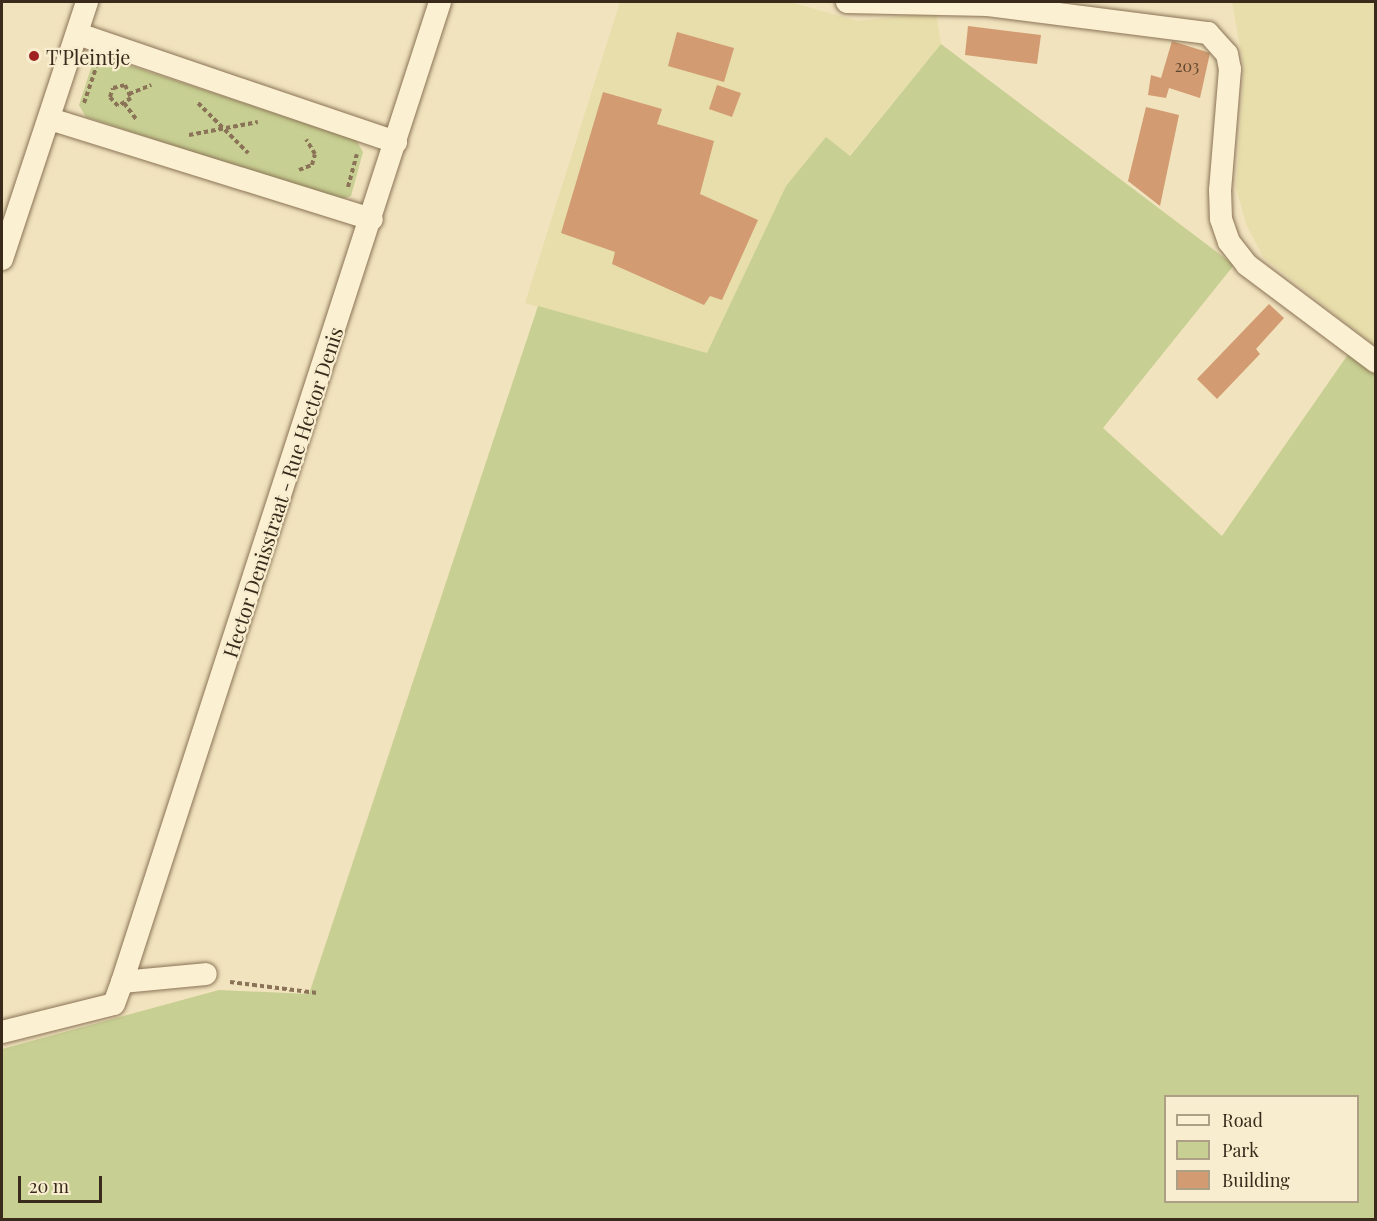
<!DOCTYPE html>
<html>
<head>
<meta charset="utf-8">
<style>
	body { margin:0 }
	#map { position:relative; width:1377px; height:1221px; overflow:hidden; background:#f1e3be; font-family:"Playfair Display",serif }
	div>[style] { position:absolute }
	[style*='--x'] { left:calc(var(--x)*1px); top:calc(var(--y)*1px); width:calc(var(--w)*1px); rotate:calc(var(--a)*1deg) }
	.farmland>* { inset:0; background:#e7deab }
	.green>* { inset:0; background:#c7cf92 }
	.building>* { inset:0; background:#d29b71 }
	.path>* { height:4px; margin-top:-2px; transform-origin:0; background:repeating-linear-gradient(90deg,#8a7356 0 4.5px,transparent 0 7.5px) }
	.roads { filter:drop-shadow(0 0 2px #8a7356) drop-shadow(0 0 2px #8a7356) }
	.street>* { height:22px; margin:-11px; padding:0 11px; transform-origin:11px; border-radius:11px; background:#fbf0d2 }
	.dots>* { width:16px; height:16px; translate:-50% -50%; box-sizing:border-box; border:3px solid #f8edce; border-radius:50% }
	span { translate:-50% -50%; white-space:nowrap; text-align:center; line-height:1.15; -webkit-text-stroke:4.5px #f8edce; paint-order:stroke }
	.number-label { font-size:16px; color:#5f4630 }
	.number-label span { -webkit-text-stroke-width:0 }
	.poi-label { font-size:20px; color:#392a1b }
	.left { translate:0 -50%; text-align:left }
	.street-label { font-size:20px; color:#392a1b }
	.frame { position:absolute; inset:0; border:3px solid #392a1b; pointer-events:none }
	.legend { position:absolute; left:1164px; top:1095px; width:195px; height:108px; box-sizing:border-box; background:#f8edce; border:2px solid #ac9f86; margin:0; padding:8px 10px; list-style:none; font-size:18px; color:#392a1b }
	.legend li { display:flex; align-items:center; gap:12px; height:30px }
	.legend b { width:30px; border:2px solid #ac9f86 }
	.scale { position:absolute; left:18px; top:1176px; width:84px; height:27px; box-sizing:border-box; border:3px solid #392a1b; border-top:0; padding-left:8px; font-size:18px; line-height:21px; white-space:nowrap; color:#392a1b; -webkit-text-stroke:4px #f8edce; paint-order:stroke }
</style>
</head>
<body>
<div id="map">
	<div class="farmland">
		<div style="clip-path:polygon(620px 2px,790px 2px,858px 21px,936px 12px,941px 44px,849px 156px,826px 138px,786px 186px,707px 353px,525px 303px)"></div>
		<div style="clip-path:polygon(1232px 2px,1375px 2px,1375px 346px,1263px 257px,1246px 224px,1236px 187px,1244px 68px)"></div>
	</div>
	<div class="green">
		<div style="clip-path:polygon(evenodd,941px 44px,1234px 265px,1103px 428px,1222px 536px,1349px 353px,1375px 371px,1375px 1219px,2px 1220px,2px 1049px,219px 990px,309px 994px,538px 306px,707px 353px,786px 186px,826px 137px,850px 156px,941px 44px,1166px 1096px,1358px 1096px,1358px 1202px,1166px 1202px,1166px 1096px)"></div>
		<div style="clip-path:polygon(107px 58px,356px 140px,363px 152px,351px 196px,339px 200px,86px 117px,79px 105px,93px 62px)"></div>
	</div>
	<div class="building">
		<div style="clip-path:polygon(968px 26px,1041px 35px,1037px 64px,965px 55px)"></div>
		<div style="clip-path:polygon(677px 32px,734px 48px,724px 82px,668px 66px)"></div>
		<div style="clip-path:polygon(1172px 41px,1210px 53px,1200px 98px,1169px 88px,1166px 98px,1148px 95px,1151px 75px,1161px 78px)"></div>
		<div style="clip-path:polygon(717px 85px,741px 93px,732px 117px,709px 109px)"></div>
		<div style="clip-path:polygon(603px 92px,662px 109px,657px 124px,714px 141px,700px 194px,758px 220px,722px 300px,710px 296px,704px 305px,612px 264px,615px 252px,561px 233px)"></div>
		<div style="clip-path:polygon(1146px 107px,1179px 115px,1160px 206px,1128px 181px)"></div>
		<div style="clip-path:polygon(1269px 304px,1284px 318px,1256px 349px,1260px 354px,1217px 399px,1197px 379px)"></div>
	</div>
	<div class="path">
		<div style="--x:125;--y:85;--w:14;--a:65"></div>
		<div style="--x:131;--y:98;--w:15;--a:148"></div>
		<div style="--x:118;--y:106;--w:12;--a:-132"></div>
		<div style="--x:110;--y:97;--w:9;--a:-72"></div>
		<div style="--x:113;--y:88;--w:12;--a:-14"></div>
		<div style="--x:129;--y:94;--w:24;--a:-22"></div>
		<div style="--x:84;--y:103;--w:40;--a:-71.1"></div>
		<div style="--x:124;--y:103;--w:20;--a:53"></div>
		<div style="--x:198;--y:103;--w:71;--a:45"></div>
		<div style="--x:189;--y:135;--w:70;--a:-10.7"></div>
		<div style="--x:299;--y:170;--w:14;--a:-21"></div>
		<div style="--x:312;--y:165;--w:11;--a:-75"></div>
		<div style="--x:315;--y:154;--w:17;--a:-121"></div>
		<div style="--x:348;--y:187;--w:34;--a:-75"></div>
		<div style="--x:230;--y:982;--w:88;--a:7.2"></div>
	</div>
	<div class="roads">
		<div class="street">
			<div style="--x:847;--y:2;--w:141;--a:1.2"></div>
			<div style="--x:988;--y:5;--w:222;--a:7.3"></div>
			<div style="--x:1208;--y:33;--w:28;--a:48"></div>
			<div style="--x:1227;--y:54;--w:15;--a:79"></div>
			<div style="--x:1230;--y:69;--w:121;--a:94.7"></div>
			<div style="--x:1220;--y:190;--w:29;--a:88"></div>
			<div style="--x:1221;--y:219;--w:24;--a:71"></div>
			<div style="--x:1229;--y:242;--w:29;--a:52"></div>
			<div style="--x:1247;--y:265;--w:161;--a:36.9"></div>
			<div style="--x:78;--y:34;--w:336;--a:18.8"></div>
			<div style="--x:50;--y:119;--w:337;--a:17.3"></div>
			<div style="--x:2;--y:259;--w:271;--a:-71.7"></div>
			<div style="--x:122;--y:982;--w:1030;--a:-72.02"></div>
			<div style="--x:2;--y:1032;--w:115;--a:-14"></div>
			<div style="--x:114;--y:1004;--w:23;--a:-70"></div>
			<div style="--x:122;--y:982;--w:84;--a:-5.4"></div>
		</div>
	</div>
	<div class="dots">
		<div style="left:34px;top:56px;background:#9e2322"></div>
	</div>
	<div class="number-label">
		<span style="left:1187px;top:66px">203</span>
	</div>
	<div class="poi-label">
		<span class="left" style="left:46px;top:56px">T'Pleintje</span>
	</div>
	<div class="street-label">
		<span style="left:282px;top:492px;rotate:-72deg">Hector Denisstraat - Rue Hector Denis</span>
	</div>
	<div class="frame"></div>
	<ul class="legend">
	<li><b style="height:8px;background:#fbf0d2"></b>Road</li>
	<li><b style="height:16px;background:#c7cf92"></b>Park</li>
	<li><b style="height:16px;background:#d29b71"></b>Building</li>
	</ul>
	<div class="scale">20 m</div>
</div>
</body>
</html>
